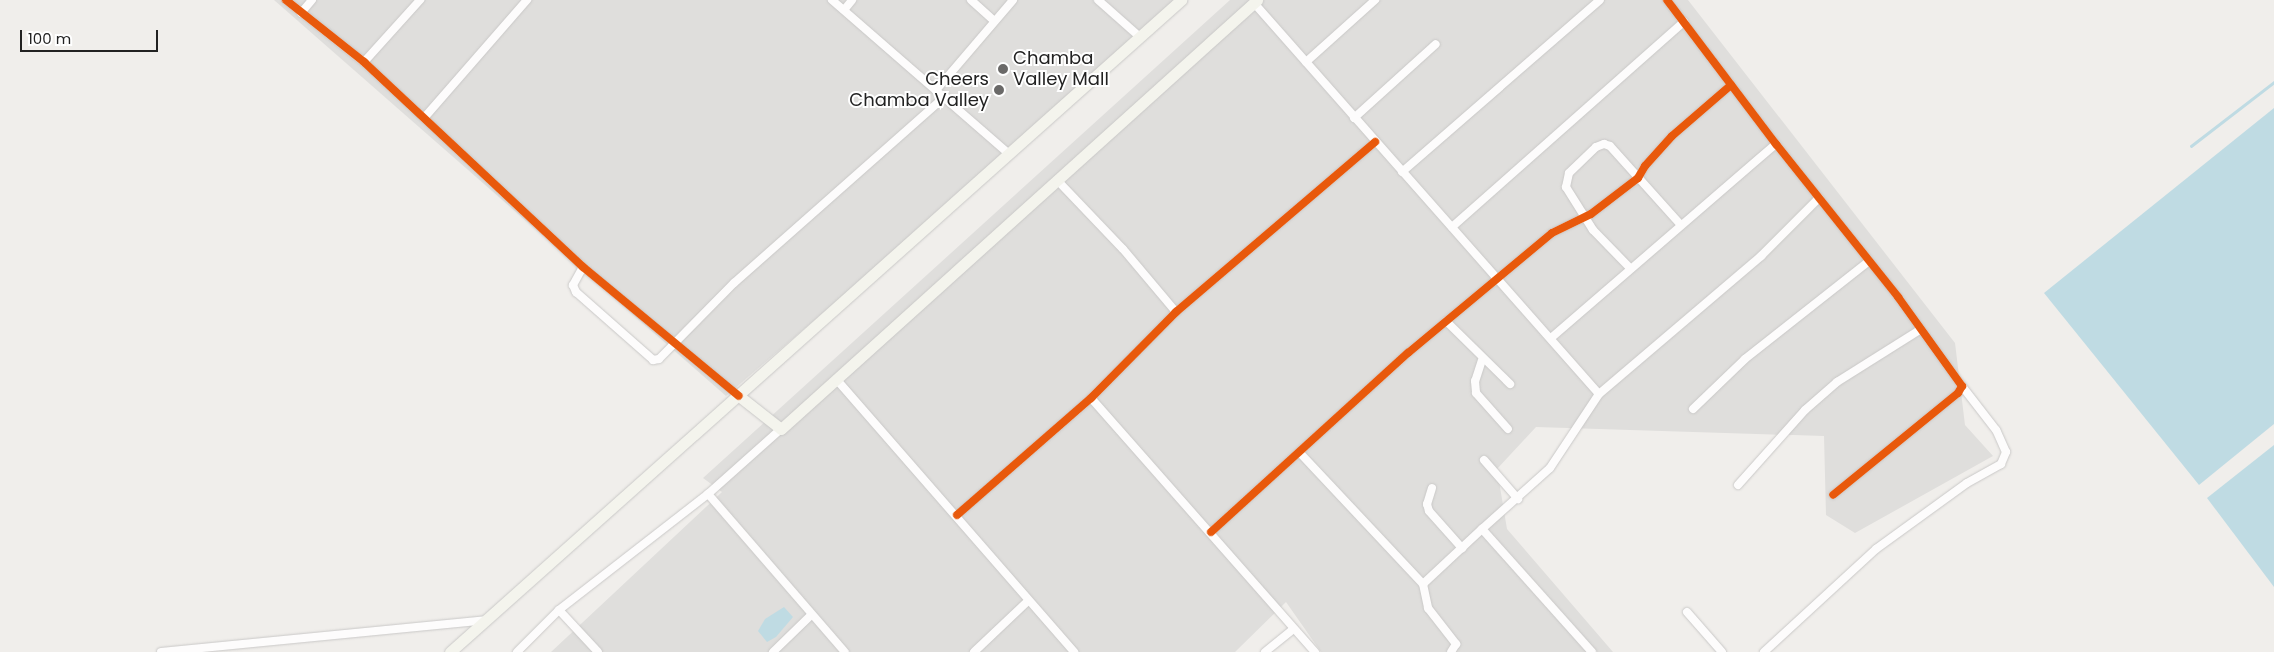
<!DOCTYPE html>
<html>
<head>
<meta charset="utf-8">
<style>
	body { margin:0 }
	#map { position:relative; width:2274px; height:652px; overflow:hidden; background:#f0eeeb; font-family:Poppins,sans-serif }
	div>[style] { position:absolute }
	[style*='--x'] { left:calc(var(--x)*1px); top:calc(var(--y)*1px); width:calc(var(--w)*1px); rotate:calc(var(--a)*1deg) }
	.residential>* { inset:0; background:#dfdedc }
	.water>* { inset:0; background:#bfdbe3 }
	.stream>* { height:2.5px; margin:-1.25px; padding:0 1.25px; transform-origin:1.25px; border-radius:1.25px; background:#bfdbe3 }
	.roads { filter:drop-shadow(0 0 1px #c9c8c7) drop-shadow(0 0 1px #c9c8c7) }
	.minor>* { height:8px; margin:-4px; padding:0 4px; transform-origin:4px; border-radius:4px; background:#fdfcfc }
	.secondary>* { height:11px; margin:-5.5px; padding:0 5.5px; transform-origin:5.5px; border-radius:5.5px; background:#f4f4ed }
	.cycleway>* { height:8px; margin:-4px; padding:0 4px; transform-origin:4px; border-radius:4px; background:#e8590c }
	.dots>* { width:14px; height:14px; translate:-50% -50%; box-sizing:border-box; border:2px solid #fff; border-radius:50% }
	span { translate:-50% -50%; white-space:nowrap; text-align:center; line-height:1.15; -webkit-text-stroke:4px #fff; paint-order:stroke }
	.poi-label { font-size:18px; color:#222 }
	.left { translate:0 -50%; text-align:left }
	.right { translate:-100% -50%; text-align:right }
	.scale { position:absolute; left:20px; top:30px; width:138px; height:22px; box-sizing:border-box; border:2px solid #222; border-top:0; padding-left:6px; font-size:15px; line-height:18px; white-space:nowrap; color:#222; -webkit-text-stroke:4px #fff; paint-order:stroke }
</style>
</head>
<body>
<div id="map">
	<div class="residential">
		<div style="clip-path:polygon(274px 0,1179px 0,1009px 153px,726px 396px)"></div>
		<div style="clip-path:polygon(1230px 0,1688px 0,1955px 343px,1965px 425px,1993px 456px,1855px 533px,1826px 515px,1824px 436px,1536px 427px,1497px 469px,1507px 529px,1613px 652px,1321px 652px,1286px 602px,1235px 652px,551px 652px,722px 492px,703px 478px)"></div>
	</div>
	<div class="water">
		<div style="clip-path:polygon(2274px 108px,2274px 424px,2199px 485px,2044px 293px)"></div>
		<div style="clip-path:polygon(2274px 445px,2274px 587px,2207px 498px)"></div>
		<div style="clip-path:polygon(784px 607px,793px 617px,776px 637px,767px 642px,758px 631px,765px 619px)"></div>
	</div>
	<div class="stream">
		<div style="--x:2191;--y:146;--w:105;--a:-37.6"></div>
	</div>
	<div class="roads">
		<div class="minor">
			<div style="--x:286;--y:0;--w:100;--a:38.5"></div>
			<div style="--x:364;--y:62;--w:300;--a:43.1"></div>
			<div style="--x:583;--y:267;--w:202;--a:39.6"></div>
			<div style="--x:832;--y:0;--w:235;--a:41"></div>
			<div style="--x:971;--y:0;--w:31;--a:42"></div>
			<div style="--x:1098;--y:0;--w:56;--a:41.4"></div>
			<div style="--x:1667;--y:0;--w:181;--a:52.9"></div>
			<div style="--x:1776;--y:144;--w:196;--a:51.4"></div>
			<div style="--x:1898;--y:297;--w:110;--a:54.3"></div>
			<div style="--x:1962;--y:386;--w:8;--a:120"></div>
			<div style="--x:1958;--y:393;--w:161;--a:140.8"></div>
			<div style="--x:1254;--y:3;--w:521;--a:48.58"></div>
			<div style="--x:844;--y:10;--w:13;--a:-51"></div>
			<div style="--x:301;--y:13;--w:17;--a:-50"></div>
			<div style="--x:364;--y:62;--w:84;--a:-47.9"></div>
			<div style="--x:1306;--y:62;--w:93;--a:-41.9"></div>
			<div style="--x:937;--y:89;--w:117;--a:-49.5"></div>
			<div style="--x:424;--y:118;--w:157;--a:-48.9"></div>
			<div style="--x:1354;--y:118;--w:110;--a:-42.1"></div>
			<div style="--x:1402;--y:172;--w:262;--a:-41"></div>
			<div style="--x:1057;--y:180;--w:95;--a:46.3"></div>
			<div style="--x:1123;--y:249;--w:82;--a:49.9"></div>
			<div style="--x:1452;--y:227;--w:310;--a:-41.5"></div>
			<div style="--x:583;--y:267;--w:21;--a:119"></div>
			<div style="--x:573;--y:285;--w:8;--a:67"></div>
			<div style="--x:576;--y:292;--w:103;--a:41.4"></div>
			<div style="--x:653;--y:360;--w:6;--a:-9"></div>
			<div style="--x:659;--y:359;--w:107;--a:-45.4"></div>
			<div style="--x:734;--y:283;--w:282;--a:-41.5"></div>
			<div style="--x:1630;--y:268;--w:53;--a:-134.2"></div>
			<div style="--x:1593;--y:230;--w:51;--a:-122.1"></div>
			<div style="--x:1566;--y:187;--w:14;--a:-78"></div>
			<div style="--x:1569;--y:173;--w:37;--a:-44"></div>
			<div style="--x:1596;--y:147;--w:9;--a:-21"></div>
			<div style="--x:1604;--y:144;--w:6;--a:18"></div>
			<div style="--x:1610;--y:146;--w:106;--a:48.1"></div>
			<div style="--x:1446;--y:321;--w:90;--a:44.5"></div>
			<div style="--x:1551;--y:338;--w:297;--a:-40.8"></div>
			<div style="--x:1482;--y:360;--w:22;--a:108"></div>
			<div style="--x:1475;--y:381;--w:12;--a:85"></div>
			<div style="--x:1476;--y:393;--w:48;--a:48.4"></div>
			<div style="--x:837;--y:380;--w:361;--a:48.9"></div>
			<div style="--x:1091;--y:398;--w:339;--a:48.6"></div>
			<div style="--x:1693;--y:409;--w:72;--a:-43.9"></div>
			<div style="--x:1745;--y:359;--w:158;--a:-38.3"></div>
			<div style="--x:1300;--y:453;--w:180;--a:46.8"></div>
			<div style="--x:1423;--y:584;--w:25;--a:78"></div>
			<div style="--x:1428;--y:608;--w:46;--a:52.1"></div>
			<div style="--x:1456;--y:644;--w:9;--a:122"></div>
			<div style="--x:1484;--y:460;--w:52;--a:48.9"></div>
			<div style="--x:1738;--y:485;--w:101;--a:-48.2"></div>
			<div style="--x:1805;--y:410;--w:43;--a:-41.2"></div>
			<div style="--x:1837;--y:382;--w:99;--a:-32.2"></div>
			<div style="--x:1432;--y:488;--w:17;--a:107"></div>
			<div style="--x:1427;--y:504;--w:7;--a:74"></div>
			<div style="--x:1429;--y:511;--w:50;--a:48.3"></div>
			<div style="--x:708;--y:494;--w:209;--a:49.1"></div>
			<div style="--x:957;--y:515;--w:178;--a:-41.1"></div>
			<div style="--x:1091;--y:398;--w:121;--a:-45.3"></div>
			<div style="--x:1176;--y:312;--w:262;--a:-40.5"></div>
			<div style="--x:1482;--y:529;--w:91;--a:-41.9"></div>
			<div style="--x:1550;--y:468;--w:89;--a:-56.5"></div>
			<div style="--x:1599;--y:394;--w:213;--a:-40.4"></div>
			<div style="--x:1761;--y:256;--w:82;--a:-45"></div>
			<div style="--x:1211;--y:532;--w:266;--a:-42.3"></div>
			<div style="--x:1408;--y:353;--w:187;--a:-39.8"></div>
			<div style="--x:1552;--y:233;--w:43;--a:-26"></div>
			<div style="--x:1591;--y:214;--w:59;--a:-37.5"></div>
			<div style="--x:1638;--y:178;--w:14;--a:-60"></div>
			<div style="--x:1645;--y:166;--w:40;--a:-48"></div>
			<div style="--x:1672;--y:136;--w:78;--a:-40.8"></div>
			<div style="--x:1423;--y:584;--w:81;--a:-43"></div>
			<div style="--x:1482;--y:529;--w:165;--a:48.2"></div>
			<div style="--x:559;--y:610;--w:57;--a:47.1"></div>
			<div style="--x:1687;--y:612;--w:53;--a:48.8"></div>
			<div style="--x:161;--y:652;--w:326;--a:-5.6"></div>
			<div style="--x:517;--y:652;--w:59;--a:-45"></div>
			<div style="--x:559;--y:610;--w:189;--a:-37.9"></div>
			<div style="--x:708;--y:494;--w:98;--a:-41.7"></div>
			<div style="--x:773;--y:652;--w:53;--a:-44.2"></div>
			<div style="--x:974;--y:652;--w:74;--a:-43.4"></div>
			<div style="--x:1265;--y:652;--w:36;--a:-39"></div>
			<div style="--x:1764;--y:652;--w:152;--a:-42.6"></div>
			<div style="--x:1876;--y:549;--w:112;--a:-36"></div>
			<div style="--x:1967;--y:483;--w:39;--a:-29"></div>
			<div style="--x:2001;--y:464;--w:13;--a:-67"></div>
			<div style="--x:2006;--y:452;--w:24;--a:-114"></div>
			<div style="--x:1996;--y:430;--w:56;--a:-127.7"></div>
		</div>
		<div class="secondary">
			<div style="--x:739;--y:396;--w:53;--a:38.2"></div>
			<div style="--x:781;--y:429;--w:641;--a:-42.03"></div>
			<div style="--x:450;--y:652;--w:980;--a:-41.73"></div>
		</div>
	</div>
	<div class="cycleway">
		<div style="--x:286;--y:0;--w:100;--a:38.5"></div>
		<div style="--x:364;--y:62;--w:300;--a:43.1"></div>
		<div style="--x:583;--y:267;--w:202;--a:39.6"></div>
		<div style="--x:1667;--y:0;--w:181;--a:52.9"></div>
		<div style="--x:1776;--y:144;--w:196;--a:51.4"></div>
		<div style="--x:1898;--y:297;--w:110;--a:54.3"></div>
		<div style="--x:1962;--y:386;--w:8;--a:120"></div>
		<div style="--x:1958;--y:393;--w:161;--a:140.8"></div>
		<div style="--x:957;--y:515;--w:178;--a:-41.1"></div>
		<div style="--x:1091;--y:398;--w:121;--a:-45.3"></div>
		<div style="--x:1176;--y:312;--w:262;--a:-40.5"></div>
		<div style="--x:1211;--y:532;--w:266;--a:-42.3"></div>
		<div style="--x:1408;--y:353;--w:187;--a:-39.8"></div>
		<div style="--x:1552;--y:233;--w:43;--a:-26"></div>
		<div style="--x:1591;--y:214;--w:59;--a:-37.5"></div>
		<div style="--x:1638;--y:178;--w:14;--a:-60"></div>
		<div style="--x:1645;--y:166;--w:40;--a:-48"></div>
		<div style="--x:1672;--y:136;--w:78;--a:-40.8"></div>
	</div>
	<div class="dots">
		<div style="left:1003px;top:69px;background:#6a6968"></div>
		<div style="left:999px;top:90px;background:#6a6968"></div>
	</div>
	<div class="poi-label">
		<span class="left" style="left:1013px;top:69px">Chamba<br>Valley Mall</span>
		<span class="right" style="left:989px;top:90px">Cheers<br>Chamba Valley</span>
	</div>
	<div class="scale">100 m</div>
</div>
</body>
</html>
